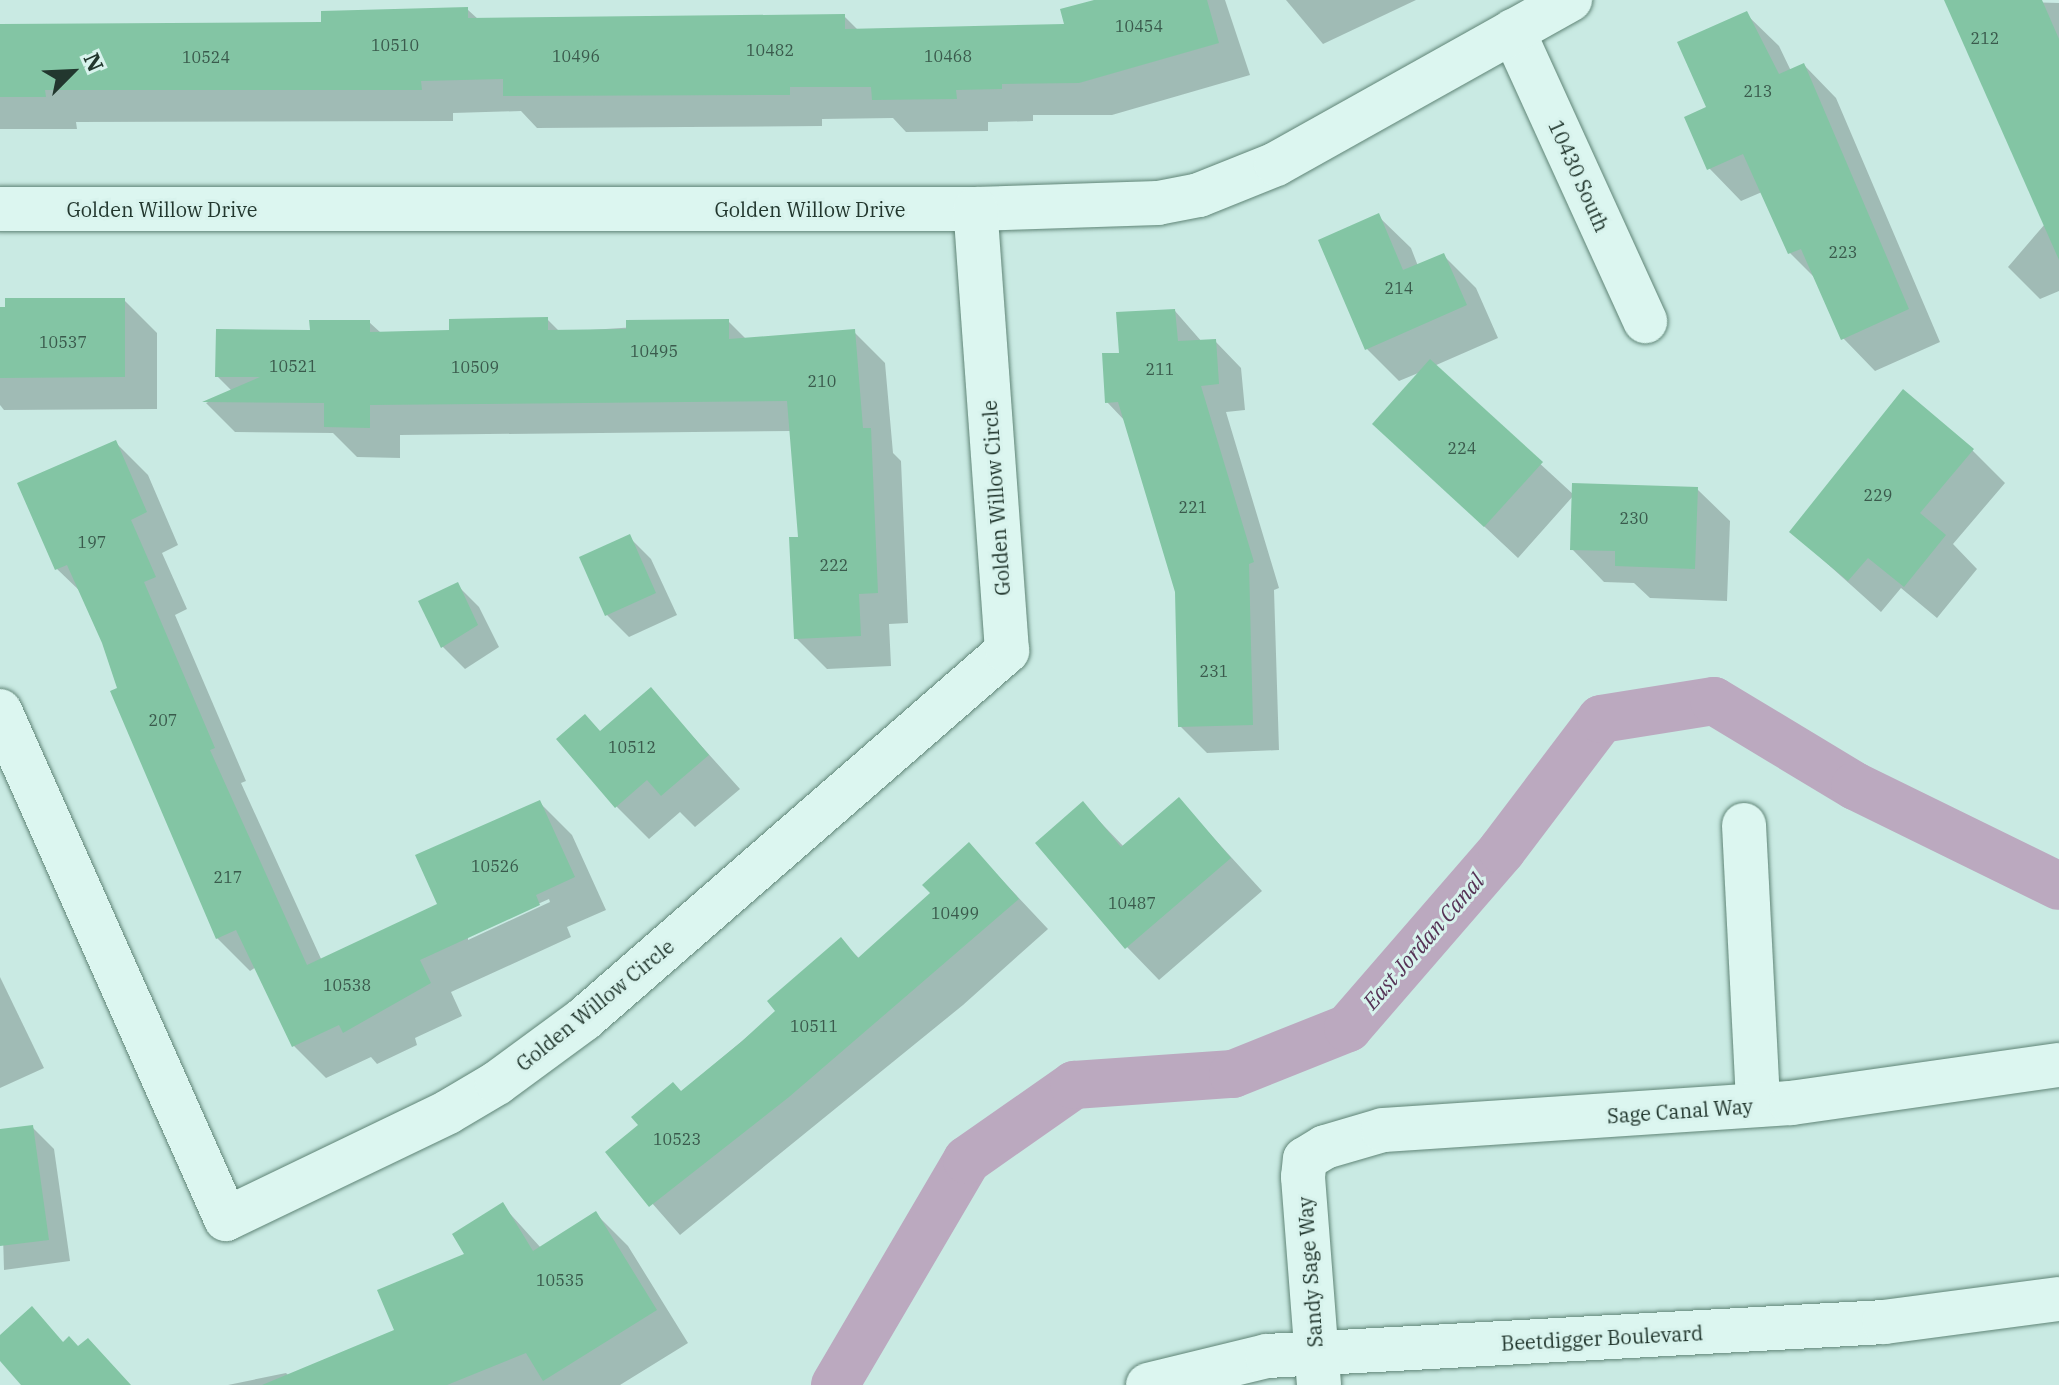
<!DOCTYPE html>
<html>
<head>
<meta charset="utf-8">
<style>
	body { margin:0 }
	#map { position:relative; width:2059px; height:1385px; overflow:hidden; background:#c9eae3; font-family:"IBM Plex Serif",serif }
	div>[style] { position:absolute }
	[style*='--x'] { left:calc(var(--x)*1px); top:calc(var(--y)*1px); width:calc(var(--w)*1px); rotate:calc(var(--a)*1deg) }
	.shadow>* { inset:0; background:#0003 }
	.canal>* { height:48px; margin:-24px; padding:0 24px; transform-origin:24px; border-radius:24px; background:#bba9bf }
	.building>* { inset:0; background:#83c5a4 }
	.roads { filter:drop-shadow(0 0 2px #608577) drop-shadow(0 0 2px #608577) }
	.street>* { height:44px; margin:-22px; padding:0 22px; transform-origin:22px; border-radius:22px; background:#dcf6f0 }
	span { translate:-50% -50%; white-space:nowrap; text-align:center; line-height:1.15; -webkit-text-stroke:6px #d8f3ed; paint-order:stroke }
	.number-label { font-size:16px; color:#3a5a4c }
	.number-label span { -webkit-text-stroke-width:0 }
	.street-label { font-size:20px; color:#22372e }
	.water-label { font-size:22px; color:#553255; font-style:italic }
	.north { position:absolute; left:32px; top:32px; width:80px; height:80px; -webkit-text-stroke:6px #d8f3ed; paint-order:stroke; rotate:66deg; font-size:22px; font-weight:700; line-height:32px; text-align:center; color:#22372e }
	.north::after { content:''; display:block; margin:auto; width:28px; height:36px; background:#22372e; clip-path:polygon(50% 0,100% 100%,50% 72%,0 100%) }
</style>
</head>
<body>
<div id="map">
	<div class="shadow">
		<div style="clip-path:polygon(1101px 0,1225px 0,1250px 75px,1112px 115px,1033px 115px,1033px 121px,988px 122px,988px 131px,906px 132px,893px 118px,822px 119px,822px 126px,537px 128px,521px 111px,453px 113px,453px 121px,76px 122px,77px 129px,0 129px,0 25px,323px 24px,467px 9px,479px 20px,844px 16px,859px 31px,1067px 26px)"></div>
		<div style="clip-path:polygon(1286px 0,1416px 0,1323px 44px)"></div>
		<div style="clip-path:polygon(1946px 0,2059px 3px,2059px 291px,2040px 299px,2008px 267px,2045px 224px)"></div>
		<div style="clip-path:polygon(1746px 14px,1779px 46px,1791px 71px,1804px 65px,1836px 98px,1940px 342px,1875px 371px,1843px 338px,1817px 280px,1790px 253px,1762px 192px,1741px 201px,1709px 168px,1708px 108px)"></div>
		<div style="clip-path:polygon(1378px 216px,1411px 248px,1418px 266px,1443px 255px,1476px 288px,1498px 338px,1434px 366px,1574px 495px,1518px 558px,1375px 424px,1423px 371px,1399px 381px,1367px 349px)"></div>
		<div style="clip-path:polygon(124px 300px,157px 333px,157px 409px,4px 410px,0 405px,0 309px)"></div>
		<div style="clip-path:polygon(1175px 311px,1202px 342px,1215px 341px,1241px 368px,1245px 410px,1226px 412px,1279px 588px,1274px 590px,1279px 750px,1207px 753px,1180px 726px,1177px 591px,1126px 422px,1107px 402px,1121px 354px)"></div>
		<div style="clip-path:polygon(547px 319px,560px 332px,728px 321px,747px 340px,854px 332px,885px 363px,893px 453px,901px 461px,908px 623px,889px 624px,891px 666px,827px 669px,796px 638px,800px 539px,791px 431px,400px 435px,400px 458px,357px 457px,333px 433px,235px 432px,206px 403px,232px 391px,217px 376px,312px 332px,369px 322px,381px 333px,451px 332px)"></div>
		<div style="clip-path:polygon(evenodd,115px 442px,148px 475px,178px 545px,162px 553px,187px 609px,175px 615px,246px 781px,241px 783px,322px 961px,439px 905px,539px 802px,572px 835px,606px 910px,567px 927px,571px 937px,451px 992px,462px 1016px,415px 1038px,417px 1045px,377px 1064px,371px 1057px,326px 1078px,294px 1046px,256px 967px,250px 971px,217px 938px,104px 642px,83px 594px,57px 569px,115px 442px,549px 899px,550px 902px,468px 940px,468px 935px,549px 899px)"></div>
		<div style="clip-path:polygon(1972px 450px,2005px 483px,1953px 544px,1977px 569px,1937px 618px,1901px 588px,1881px 612px,1792px 532px)"></div>
		<div style="clip-path:polygon(1697px 489px,1730px 521px,1727px 601px,1650px 598px,1634px 583px,1604px 582px,1572px 549px)"></div>
		<div style="clip-path:polygon(629px 537px,651px 559px,677px 615px,629px 637px,607px 615px)"></div>
		<div style="clip-path:polygon(457px 585px,479px 607px,499px 647px,465px 669px,443px 647px,421px 602px)"></div>
		<div style="clip-path:polygon(651px 690px,740px 789px,695px 827px,680px 812px,649px 839px,616px 806px,602px 733px)"></div>
		<div style="clip-path:polygon(1179px 800px,1262px 891px,1159px 980px,1127px 947px,1083px 804px,1124px 847px)"></div>
		<div style="clip-path:polygon(969px 845px,1048px 929px,963px 1005px,680px 1235px,608px 1153px,778px 1011px,840px 940px,860px 959px,933px 893px)"></div>
		<div style="clip-path:polygon(0 977px,44px 1068px,0 1088px)"></div>
		<div style="clip-path:polygon(32px 1127px,54px 1149px,70px 1261px,4px 1270px,0 1131px)"></div>
		<div style="clip-path:polygon(502px 1205px,541px 1248px,596px 1214px,628px 1246px,688px 1343px,620px 1385px,353px 1385px,467px 1255px)"></div>
		<div style="clip-path:polygon(286px 1373px,298px 1385px,228px 1385px)"></div>
	</div>
	<div class="canal">
		<div style="--x:835;--y:1385;--w:261;--a:-59.6"></div>
		<div style="--x:967;--y:1160;--w:131;--a:-35"></div>
		<div style="--x:1074;--y:1085;--w:159;--a:-4"></div>
		<div style="--x:1233;--y:1074;--w:124;--a:-21.8"></div>
		<div style="--x:1348;--y:1028;--w:235;--a:-49.1"></div>
		<div style="--x:1502;--y:850;--w:164;--a:-52.9"></div>
		<div style="--x:1601;--y:719;--w:114;--a:-9.1"></div>
		<div style="--x:1714;--y:701;--w:165;--a:31.1"></div>
		<div style="--x:1855;--y:786;--w:227;--a:26.1"></div>
	</div>
	<div class="building">
		<div style="clip-path:polygon(1094px 0,1207px 0,1219px 43px,1079px 83px,1002px 84px,1002px 89px,956px 90px,957px 99px,872px 100px,871px 87px,790px 87px,790px 95px,503px 96px,503px 79px,421px 81px,422px 90px,45px 90px,46px 97px,0 97px,0 24px,321px 22px,321px 11px,468px 7px,468px 18px,845px 14px,845px 29px,1064px 24px,1060px 9px)"></div>
		<div style="clip-path:polygon(1944px 0,2042px 0,2059px 39px,2059px 260px)"></div>
		<div style="clip-path:polygon(1747px 11px,1779px 74px,1804px 63px,1909px 309px,1841px 340px,1801px 249px,1788px 254px,1743px 154px,1707px 170px,1684px 117px,1706px 107px,1677px 42px)"></div>
		<div style="clip-path:polygon(1379px 213px,1403px 270px,1444px 253px,1467px 305px,1365px 350px,1318px 240px)"></div>
		<div style="clip-path:polygon(5px 298px,125px 298px,125px 377px,0 378px,0 307px,5px 307px)"></div>
		<div style="clip-path:polygon(1175px 309px,1178px 341px,1216px 339px,1219px 384px,1201px 386px,1254px 562px,1249px 564px,1253px 725px,1178px 727px,1175px 592px,1118px 402px,1105px 403px,1102px 353px,1119px 353px,1116px 312px)"></div>
		<div style="clip-path:polygon(548px 317px,548px 330px,626px 329px,626px 320px,729px 319px,729px 339px,855px 329px,863px 428px,871px 428px,878px 593px,859px 594px,861px 636px,794px 639px,789px 537px,798px 537px,787px 401px,370px 405px,370px 428px,324px 427px,324px 403px,202px 402px,260px 377px,215px 377px,216px 329px,310px 330px,309px 320px,370px 320px,370px 332px,449px 330px,449px 319px)"></div>
		<div style="clip-path:polygon(1430px 359px,1543px 462px,1484px 527px,1372px 424px)"></div>
		<div style="clip-path:polygon(1903px 389px,1974px 449px,1920px 513px,1946px 535px,1904px 587px,1868px 558px,1848px 581px,1789px 532px)"></div>
		<div style="clip-path:polygon(116px 440px,147px 512px,131px 520px,156px 577px,144px 582px,215px 748px,210px 750px,307px 965px,437px 904px,415px 855px,540px 800px,575px 877px,536px 895px,540px 905px,420px 960px,431px 983px,343px 1033px,339px 1025px,292px 1047px,236px 930px,216px 939px,110px 691px,117px 688px,102px 643px,67px 565px,55px 570px,17px 483px)"></div>
		<div style="clip-path:polygon(1572px 483px,1698px 487px,1695px 569px,1615px 566px,1615px 551px,1570px 550px)"></div>
		<div style="clip-path:polygon(630px 534px,656px 593px,605px 616px,579px 557px)"></div>
		<div style="clip-path:polygon(458px 582px,478px 625px,441px 648px,418px 601px)"></div>
		<div style="clip-path:polygon(651px 687px,709px 755px,661px 796px,647px 780px,615px 808px,556px 739px,585px 714px,600px 731px)"></div>
		<div style="clip-path:polygon(1179px 797px,1231px 858px,1125px 949px,1035px 843px,1083px 801px,1121px 847px)"></div>
		<div style="clip-path:polygon(969px 842px,1019px 899px,789px 1097px,649px 1207px,605px 1152px,638px 1125px,631px 1117px,673px 1082px,681px 1091px,741px 1042px,775px 1011px,767px 1001px,841px 937px,858px 958px,930px 893px,922px 885px)"></div>
		<div style="clip-path:polygon(33px 1125px,49px 1240px,0 1246px,0 1129px)"></div>
		<div style="clip-path:polygon(503px 1202px,533px 1251px,596px 1211px,657px 1310px,543px 1381px,526px 1353px,447px 1385px,262px 1385px,394px 1330px,377px 1290px,464px 1254px,452px 1234px)"></div>
		<div style="clip-path:polygon(32px 1306px,63px 1342px,69px 1336px,78px 1346px,88px 1338px,131px 1385px,21px 1385px,0 1361px,0 1335px)"></div>
	</div>
	<div class="roads">
		<div class="street">
			<div style="--x:1513;--y:31;--w:319;--a:65.5"></div>
			<div style="--x:0;--y:209;--w:975;--a:0"></div>
			<div style="--x:975;--y:209;--w:183;--a:-1.9"></div>
			<div style="--x:1158;--y:203;--w:42;--a:-11"></div>
			<div style="--x:1199;--y:195;--w:83;--a:-21.9"></div>
			<div style="--x:1276;--y:164;--w:337;--a:-29.2"></div>
			<div style="--x:0;--y:711;--w:556;--a:66.02"></div>
			<div style="--x:226;--y:1219;--w:246;--a:-25.7"></div>
			<div style="--x:448;--y:1112;--w:57;--a:-30.6"></div>
			<div style="--x:497;--y:1083;--w:108;--a:-36.3"></div>
			<div style="--x:584;--y:1019;--w:561;--a:-41.02"></div>
			<div style="--x:1007;--y:651;--w:443;--a:-94.1"></div>
			<div style="--x:1744;--y:825;--w:280;--a:87.1"></div>
			<div style="--x:1148;--y:1385;--w:122;--a:-13.7"></div>
			<div style="--x:1267;--y:1356;--w:618;--a:-3.15"></div>
			<div style="--x:1884;--y:1322;--w:177;--a:-7.5"></div>
			<div style="--x:1319;--y:1385;--w:209;--a:-94.4"></div>
			<div style="--x:1303;--y:1177;--w:18;--a:-84"></div>
			<div style="--x:1305;--y:1159;--w:23;--a:-31"></div>
			<div style="--x:1325;--y:1147;--w:60;--a:-16.3"></div>
			<div style="--x:1383;--y:1130;--w:409;--a:-3.8"></div>
			<div style="--x:1791;--y:1103;--w:271;--a:-8.1"></div>
		</div>
	</div>
	<div class="number-label">
		<span style="left:1139px;top:26px">10454</span>
		<span style="left:1985px;top:38px">212</span>
		<span style="left:395px;top:45px">10510</span>
		<span style="left:770px;top:50px">10482</span>
		<span style="left:576px;top:56px">10496</span>
		<span style="left:948px;top:56px">10468</span>
		<span style="left:206px;top:57px">10524</span>
		<span style="left:1758px;top:91px">213</span>
		<span style="left:1843px;top:252px">223</span>
		<span style="left:1399px;top:288px">214</span>
		<span style="left:63px;top:342px">10537</span>
		<span style="left:654px;top:351px">10495</span>
		<span style="left:293px;top:366px">10521</span>
		<span style="left:475px;top:367px">10509</span>
		<span style="left:1160px;top:369px">211</span>
		<span style="left:822px;top:381px">210</span>
		<span style="left:1462px;top:448px">224</span>
		<span style="left:1878px;top:495px">229</span>
		<span style="left:1193px;top:507px">221</span>
		<span style="left:1634px;top:518px">230</span>
		<span style="left:92px;top:542px">197</span>
		<span style="left:834px;top:565px">222</span>
		<span style="left:1214px;top:671px">231</span>
		<span style="left:163px;top:720px">207</span>
		<span style="left:632px;top:747px">10512</span>
		<span style="left:495px;top:866px">10526</span>
		<span style="left:228px;top:877px">217</span>
		<span style="left:1132px;top:903px">10487</span>
		<span style="left:955px;top:913px">10499</span>
		<span style="left:347px;top:985px">10538</span>
		<span style="left:814px;top:1026px">10511</span>
		<span style="left:677px;top:1139px">10523</span>
		<span style="left:560px;top:1280px">10535</span>
	</div>
	<div class="street-label">
		<span style="left:1579px;top:176px;rotate:66deg">10430 South</span>
		<span style="left:162px;top:209px">Golden Willow Drive</span>
		<span style="left:810px;top:209px">Golden Willow Drive</span>
		<span style="left:996px;top:498px;rotate:-94deg">Golden Willow Circle</span>
		<span style="left:595px;top:1005px;rotate:-39deg">Golden Willow Circle</span>
		<span style="left:1680px;top:1111px;rotate:-4deg">Sage Canal Way</span>
		<span style="left:1310px;top:1272px;rotate:-94deg">Sandy Sage Way</span>
		<span style="left:1602px;top:1338px;rotate:-3deg">Beetdigger Boulevard</span>
	</div>
	<div class="water-label">
		<span style="left:1423px;top:941px;rotate:-49deg">East Jordan Canal</span>
	</div>
	<div class="north">N</div>
</div>
</body>
</html>
